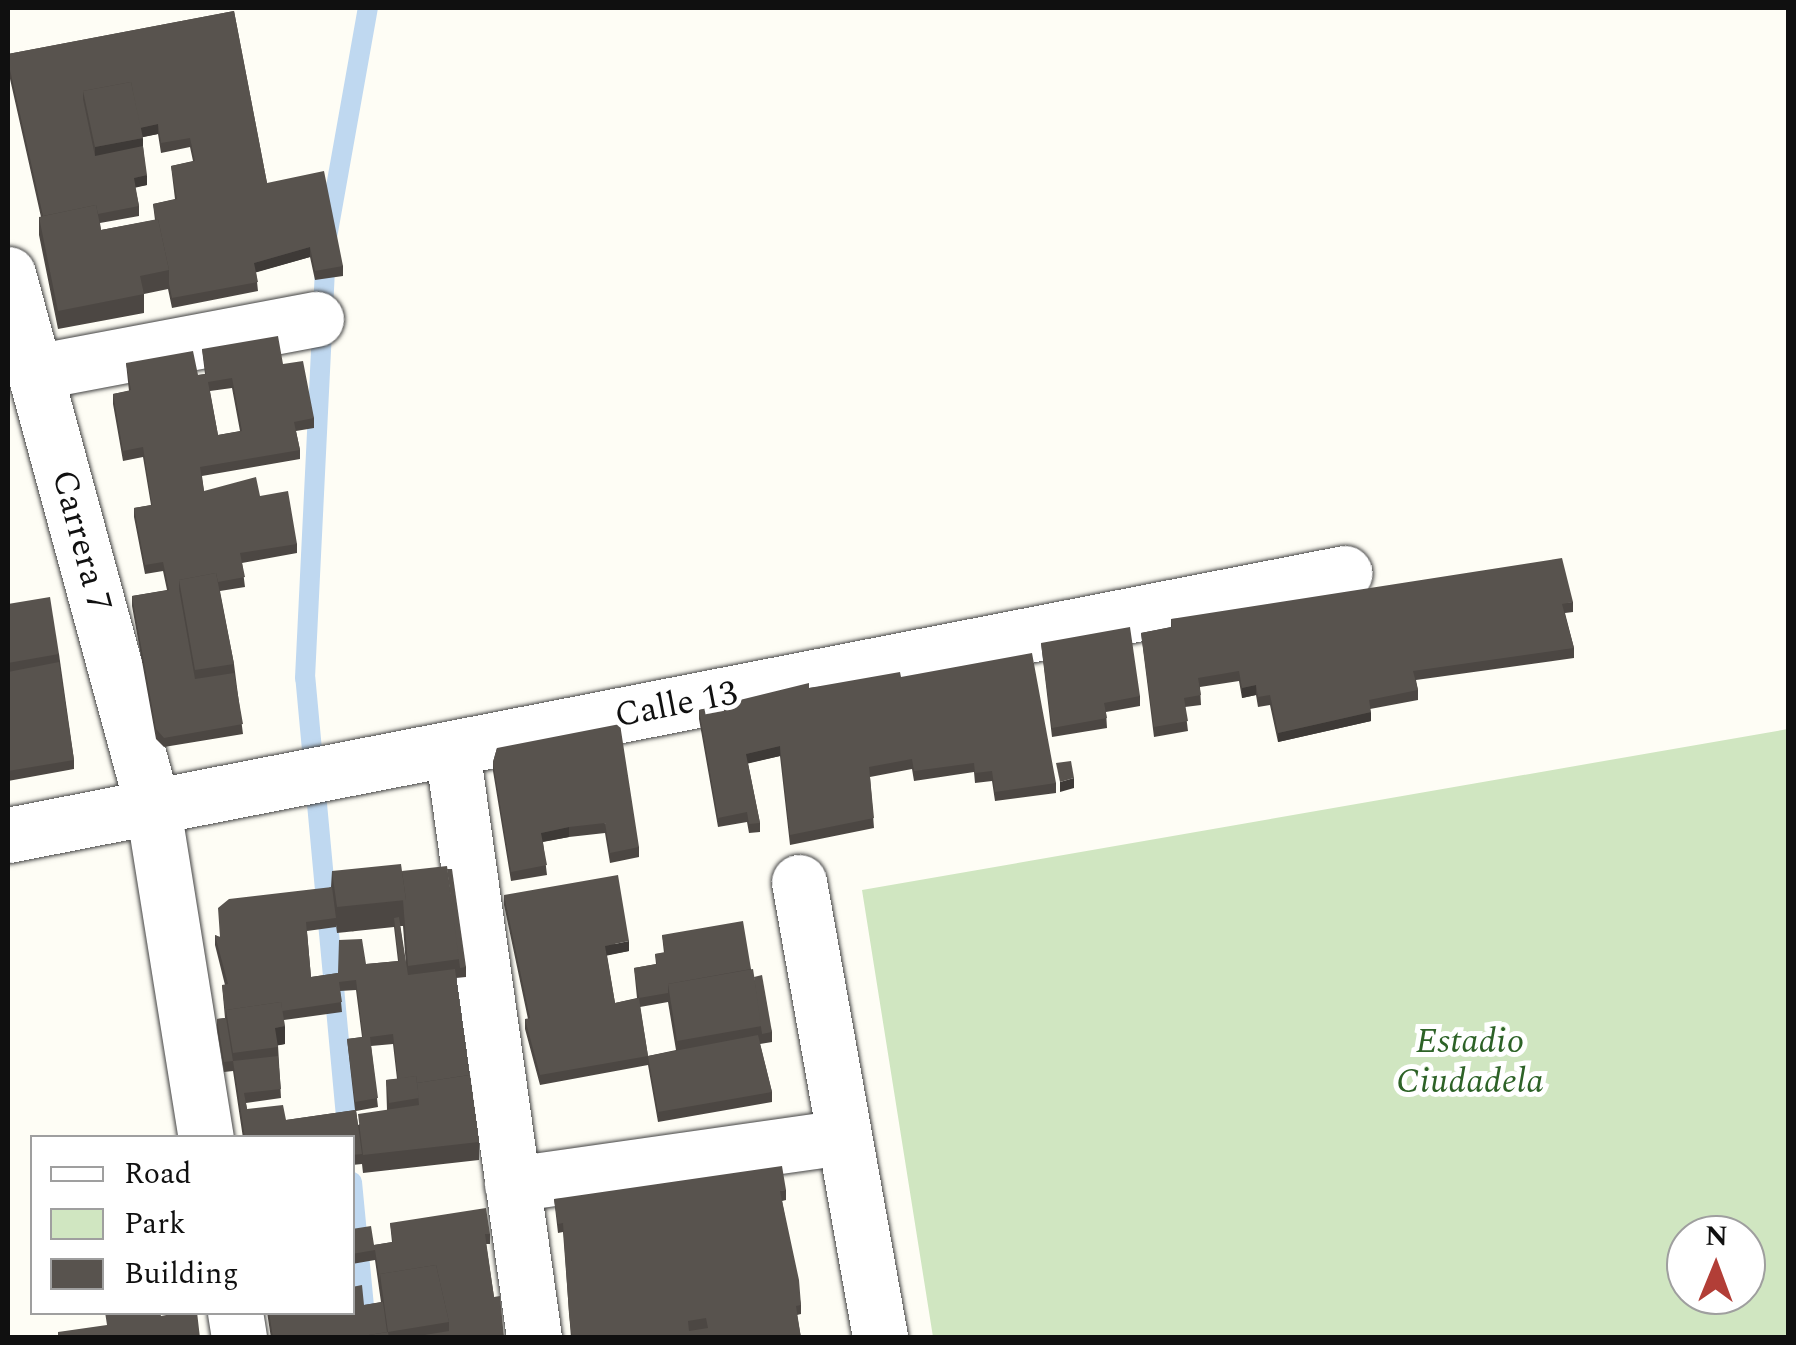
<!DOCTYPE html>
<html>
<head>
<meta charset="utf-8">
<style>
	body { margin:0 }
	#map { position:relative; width:1796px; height:1345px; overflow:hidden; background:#fefdf5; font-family:Spectral,serif }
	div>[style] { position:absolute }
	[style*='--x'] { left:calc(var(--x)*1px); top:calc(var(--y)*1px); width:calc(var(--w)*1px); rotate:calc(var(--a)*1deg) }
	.green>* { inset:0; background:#d0e6c1 }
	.stream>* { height:20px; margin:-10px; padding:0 10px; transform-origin:10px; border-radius:10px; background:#bfd8f0 }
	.roads { filter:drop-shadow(0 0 2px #434343) drop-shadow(0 0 2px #434343) }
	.street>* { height:55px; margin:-27.5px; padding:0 27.5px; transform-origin:27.5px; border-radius:27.5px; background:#fff }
	.wall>* { inset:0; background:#4c4743 }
	.shaded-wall>* { inset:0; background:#3e3a37 }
	.building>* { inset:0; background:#58534e }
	span { translate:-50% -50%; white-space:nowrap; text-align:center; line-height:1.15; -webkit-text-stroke:10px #fff; paint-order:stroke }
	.street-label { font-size:35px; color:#101010 }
	.park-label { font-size:35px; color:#2d6227; font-style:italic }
	.frame { position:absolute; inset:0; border:10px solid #101010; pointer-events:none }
	.legend { position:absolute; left:30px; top:1135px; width:325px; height:180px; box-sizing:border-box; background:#fff; border:2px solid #9f9f9f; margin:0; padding:12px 18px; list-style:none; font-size:30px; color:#101010 }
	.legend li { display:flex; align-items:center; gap:20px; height:50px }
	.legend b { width:50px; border:2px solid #9f9f9f }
	.north { position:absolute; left:1666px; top:1215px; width:100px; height:100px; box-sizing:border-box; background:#fff; border:2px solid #9f9f9f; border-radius:50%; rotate:1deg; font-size:28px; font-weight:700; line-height:40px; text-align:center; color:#101010 }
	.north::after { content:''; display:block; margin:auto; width:35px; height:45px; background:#b23e37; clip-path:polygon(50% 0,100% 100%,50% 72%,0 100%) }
</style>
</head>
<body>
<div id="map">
	<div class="green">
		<div style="clip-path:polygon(evenodd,1788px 729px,1788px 1337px,933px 1337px,862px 890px,1788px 729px,1686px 1235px,1746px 1235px,1746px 1295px,1686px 1295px,1686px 1235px)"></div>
	</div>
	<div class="stream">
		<div style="--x:348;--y:1138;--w:462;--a:-95.3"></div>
		<div style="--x:305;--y:678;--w:436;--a:-87.2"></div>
		<div style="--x:326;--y:243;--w:239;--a:-79.9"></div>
		<div style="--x:352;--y:1182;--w:157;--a:84.5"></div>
	</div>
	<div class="roads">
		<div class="street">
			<div style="--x:8;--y:274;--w:553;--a:74.81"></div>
			<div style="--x:153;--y:808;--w:334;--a:80.9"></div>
			<div style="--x:35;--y:372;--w:286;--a:-10.7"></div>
			<div style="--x:452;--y:749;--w:595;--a:82.07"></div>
			<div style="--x:8;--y:835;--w:1362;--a:-11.09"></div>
			<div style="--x:799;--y:882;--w:463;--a:79.9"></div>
			<div style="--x:512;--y:1184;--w:335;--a:-8.1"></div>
			<div style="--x:235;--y:1312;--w:26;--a:81"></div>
		</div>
	</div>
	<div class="wall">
		<div style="clip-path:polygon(evenodd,234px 11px,267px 183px,343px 266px,343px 276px,315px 280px,310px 257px,256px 272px,258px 291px,172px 308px,168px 289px,144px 294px,144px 313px,58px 329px,39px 235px,39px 217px,41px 217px,8px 70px,8px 54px,234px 11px,158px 134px,161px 153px,190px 147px,193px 161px,171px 166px,175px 199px,153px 204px,155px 220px,101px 230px,100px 223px,139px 216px,139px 206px,135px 187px,147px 185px,142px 137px,158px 134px)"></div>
		<div style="clip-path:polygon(evenodd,202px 349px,283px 364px,314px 418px,314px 428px,296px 431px,300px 450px,300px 459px,202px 476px,204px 491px,260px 496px,297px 544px,297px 553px,242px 563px,245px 587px,220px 591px,234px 664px,243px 734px,164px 747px,156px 739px,132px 606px,132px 596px,167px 590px,163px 571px,145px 574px,134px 517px,134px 508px,151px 505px,143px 457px,123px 461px,113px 404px,113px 394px,129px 391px,126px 363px,198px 375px,205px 374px,202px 349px,232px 388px,240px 431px,218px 435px,210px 391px,232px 388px)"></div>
		<div style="clip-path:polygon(1573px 602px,1573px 612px,1565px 613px,1574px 648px,1574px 658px,1416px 680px,1418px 690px,1418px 700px,1370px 709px,1371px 721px,1278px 742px,1270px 705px,1258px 707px,1256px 695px,1242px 698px,1239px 681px,1200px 687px,1201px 705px,1185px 707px,1188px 731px,1154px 737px,1141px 633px,1171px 627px,1171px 619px)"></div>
		<div style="clip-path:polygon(8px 604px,59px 654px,74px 760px,74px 769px,8px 781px)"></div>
		<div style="clip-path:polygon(1041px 643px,1140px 696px,1140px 706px,1106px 712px,1107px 728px,1052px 737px)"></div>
		<div style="clip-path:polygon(901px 677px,1056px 783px,1056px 793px,995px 801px,992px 781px,975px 783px,974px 772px,914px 781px,912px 769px,870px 777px,874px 828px,790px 845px,780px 756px,748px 763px,760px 823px,760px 832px,749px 833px,747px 822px,718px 827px,699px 719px,699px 710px,809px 688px)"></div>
		<div style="clip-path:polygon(497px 748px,639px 847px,639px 857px,610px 863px,605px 833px,569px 837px,543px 842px,547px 875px,511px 881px,493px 771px,493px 762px)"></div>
		<div style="clip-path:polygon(evenodd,332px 871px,402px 871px,466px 967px,466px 977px,456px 978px,479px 1142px,479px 1160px,363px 1173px,362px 1164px,352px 1165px,352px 1138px,243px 1138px,233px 1071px,224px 1072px,217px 1029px,217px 1019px,225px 1018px,222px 985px,225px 985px,215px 945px,215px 935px,219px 937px,331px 887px,332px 871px,336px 925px,337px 933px,394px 927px,398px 961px,366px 964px,338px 973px,311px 977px,307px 931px,336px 927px,336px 925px,332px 871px,400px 926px,403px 926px,406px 966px,400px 926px,332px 871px,356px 990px,362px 1037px,347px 1039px,355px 1110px,286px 1120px,247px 1109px,246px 1103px,281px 1098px,278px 1045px,285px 1044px,284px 1020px,342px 1012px,340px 991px,356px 990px,332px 871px,393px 1044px,397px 1079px,386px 1080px,387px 1110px,358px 1125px,356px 1111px,378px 1107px,371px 1046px,393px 1044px)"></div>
		<div style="clip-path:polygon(504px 895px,629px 951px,607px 955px,615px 1003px,637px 998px,634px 968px,656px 964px,655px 954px,664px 953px,662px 935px,751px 969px,772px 1032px,772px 1042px,760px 1044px,772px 1092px,772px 1102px,658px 1122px,648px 1065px,648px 1056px,676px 1050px,668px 1002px,640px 1007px,648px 1056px,648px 1065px,540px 1085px,525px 1029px,525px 1019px,528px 1019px,504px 905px)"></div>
		<div style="clip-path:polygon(786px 1190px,786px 1200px,782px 1201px,801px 1305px,801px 1314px,797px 1315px,801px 1338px,571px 1338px,563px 1232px,558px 1233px,554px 1199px)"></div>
		<div style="clip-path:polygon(390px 1223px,490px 1234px,490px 1244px,486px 1244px,494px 1297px,504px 1338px,271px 1338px,267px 1312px,352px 1312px,364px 1305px,381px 1302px,375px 1260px,352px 1264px,352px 1229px,374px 1245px,392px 1242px)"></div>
	</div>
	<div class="shaded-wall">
		<div style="clip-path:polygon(158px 124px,158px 134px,139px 138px,139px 128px)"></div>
		<div style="clip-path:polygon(143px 138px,143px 156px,95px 166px,95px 147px)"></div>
		<div style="clip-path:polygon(147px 175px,147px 185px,134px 188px,134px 178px)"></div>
		<div style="clip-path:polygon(310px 247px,310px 257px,254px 273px,254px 263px)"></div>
		<div style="clip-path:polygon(1256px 685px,1256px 695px,1242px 698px,1242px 688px)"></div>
		<div style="clip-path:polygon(1371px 712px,1371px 721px,1278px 742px,1278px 733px)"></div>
		<div style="clip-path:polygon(780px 746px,780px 756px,746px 764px,746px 754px)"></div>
		<div style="clip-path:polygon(1074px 778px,1074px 788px,1060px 792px,1060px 782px)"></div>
		<div style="clip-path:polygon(569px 827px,569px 837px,541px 842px,541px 833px)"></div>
		<div style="clip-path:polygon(629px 941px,629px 951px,605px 956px,605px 946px)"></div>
		<div style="clip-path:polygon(285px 1026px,285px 1044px,275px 1046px,275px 1028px)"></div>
	</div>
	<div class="building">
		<div style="clip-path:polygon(234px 11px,267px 183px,324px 171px,343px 266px,315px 271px,310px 247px,254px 263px,258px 282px,172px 298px,169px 284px,169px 270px,158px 219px,156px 219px,153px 204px,177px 199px,171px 166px,195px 161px,190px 138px,161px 143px,158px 124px,140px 128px,131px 82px,83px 91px,83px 99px,95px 156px,143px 146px,147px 175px,134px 178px,139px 206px,98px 214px,96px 205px,43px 216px,8px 61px,8px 54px)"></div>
		<div style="clip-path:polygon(131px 82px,143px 138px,95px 147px,83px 91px)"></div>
		<div style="clip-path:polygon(96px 205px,101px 230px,158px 219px,169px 270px,140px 276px,144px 294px,58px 311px,39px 217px)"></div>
		<div style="clip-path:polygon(evenodd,278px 336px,283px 364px,303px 361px,314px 418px,294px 422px,300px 450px,200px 467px,204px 491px,256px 477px,260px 496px,288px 491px,297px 544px,240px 553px,245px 577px,218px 582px,216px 573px,179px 580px,179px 589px,195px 679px,234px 673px,243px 724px,164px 738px,156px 729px,132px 596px,169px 590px,163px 562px,145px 565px,134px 508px,152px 505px,143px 447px,123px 451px,113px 394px,131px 390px,126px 363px,193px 351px,198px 375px,206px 374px,202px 349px,278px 336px,232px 378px,242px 431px,218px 435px,208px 382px,232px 378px)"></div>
		<div style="clip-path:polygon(1562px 558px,1573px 602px,1562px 604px,1574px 648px,1413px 671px,1418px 690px,1369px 700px,1371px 712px,1278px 733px,1270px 695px,1258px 697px,1256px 685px,1242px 688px,1239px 671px,1198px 678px,1201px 695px,1184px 698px,1188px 721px,1154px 727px,1141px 633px,1172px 627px,1171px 619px)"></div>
		<div style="clip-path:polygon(216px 573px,234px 664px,195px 670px,179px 580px)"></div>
		<div style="clip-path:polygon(50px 597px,59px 654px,8px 663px,8px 604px)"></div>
		<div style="clip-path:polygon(1130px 627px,1140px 696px,1104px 703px,1107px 718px,1052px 728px,1041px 643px)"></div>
		<div style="clip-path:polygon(1032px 653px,1056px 783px,995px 792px,992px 771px,975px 773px,974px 763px,914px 771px,912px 759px,869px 767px,874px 818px,790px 835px,780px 746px,746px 754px,760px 823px,749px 824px,747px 812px,718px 818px,699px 710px,809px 683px,809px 688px,900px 672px,901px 677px)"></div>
		<div style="clip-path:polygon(59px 662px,74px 760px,8px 771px,8px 672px)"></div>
		<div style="clip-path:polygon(620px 724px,639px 847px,610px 853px,605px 823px,569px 827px,541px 833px,547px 865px,511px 872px,493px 762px,497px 748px)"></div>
		<div style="clip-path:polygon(1071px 761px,1074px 778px,1060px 782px,1056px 763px)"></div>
		<div style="clip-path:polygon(401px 864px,406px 900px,337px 907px,332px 871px)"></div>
		<div style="clip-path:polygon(447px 866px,460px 959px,408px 966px,403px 900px,406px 900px,402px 871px)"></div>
		<div style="clip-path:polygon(447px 869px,452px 869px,466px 967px,460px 968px)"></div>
		<div style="clip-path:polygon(618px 875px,629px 941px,605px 946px,615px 1003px,639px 998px,648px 1056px,540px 1075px,525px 1019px,530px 1018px,504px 895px)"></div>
		<div style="clip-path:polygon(332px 887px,336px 918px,306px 922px,311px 977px,338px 973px,339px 940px,362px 939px,366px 964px,399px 961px,394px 918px,399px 917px,408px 975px,455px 969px,469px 1075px,417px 1083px,416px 1076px,398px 1079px,393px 1034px,370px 1037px,378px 1098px,355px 1102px,347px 1039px,363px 1037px,356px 980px,339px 982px,342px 1002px,282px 1011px,281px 1002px,226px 1010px,226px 1018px,222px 985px,228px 984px,215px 935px,220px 937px,218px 908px,229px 899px)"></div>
		<div style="clip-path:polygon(743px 921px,751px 969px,668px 984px,668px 993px,639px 998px,634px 968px,657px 964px,655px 954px,665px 952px,662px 935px)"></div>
		<div style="clip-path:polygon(753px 969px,762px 1026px,677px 1041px,668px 984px)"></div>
		<div style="clip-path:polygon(762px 975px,772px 1032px,762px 1034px,754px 977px)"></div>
		<div style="clip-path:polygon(281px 1002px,285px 1026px,275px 1028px,278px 1047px,233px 1053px,226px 1010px)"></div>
		<div style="clip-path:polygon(226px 1018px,233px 1061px,224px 1062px,217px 1019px)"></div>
		<div style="clip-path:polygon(758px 1035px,772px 1092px,658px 1112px,648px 1056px)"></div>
		<div style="clip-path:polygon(278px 1056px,281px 1089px,244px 1093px,247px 1109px,283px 1105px,286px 1120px,356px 1110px,362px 1154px,352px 1155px,352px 1138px,245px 1138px,233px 1061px)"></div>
		<div style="clip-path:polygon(470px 1075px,479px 1142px,363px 1155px,358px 1114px,419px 1105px,417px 1083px)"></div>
		<div style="clip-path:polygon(416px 1076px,419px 1098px,389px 1103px,386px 1080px)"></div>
		<div style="clip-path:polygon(evenodd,782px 1166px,786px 1190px,780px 1191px,799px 1280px,801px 1305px,796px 1306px,801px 1338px,572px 1338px,569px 1314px,563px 1223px,558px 1224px,554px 1199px,782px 1166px,706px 1318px,708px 1328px,689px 1331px,688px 1321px,706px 1318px)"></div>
		<div style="clip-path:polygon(486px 1208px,490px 1234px,485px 1234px,494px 1297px,500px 1296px,504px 1338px,406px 1338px,449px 1331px,449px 1322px,436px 1265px,380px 1274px,380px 1282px,375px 1250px,352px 1254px,352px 1229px,371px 1226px,374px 1245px,393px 1242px,390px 1223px)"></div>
		<div style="clip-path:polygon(436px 1265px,449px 1322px,388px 1332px,389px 1338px,350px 1338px,388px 1332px,380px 1274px)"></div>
		<div style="clip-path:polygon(362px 1285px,364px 1305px,383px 1302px,387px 1332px,350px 1338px,273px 1338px,269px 1312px,352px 1312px,352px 1287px)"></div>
		<div style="clip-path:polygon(105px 1312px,160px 1312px,161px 1316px,182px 1312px,197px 1312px,200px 1338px,58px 1338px,58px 1332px,107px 1325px)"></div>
	</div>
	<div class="street-label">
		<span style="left:81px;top:541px;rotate:75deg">Carrera 7</span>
		<span style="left:676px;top:705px;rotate:-11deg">Calle 13</span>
	</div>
	<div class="park-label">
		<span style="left:1470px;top:1062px">Estadio<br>Ciudadela</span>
	</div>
	<div class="frame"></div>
	<ul class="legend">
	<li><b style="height:12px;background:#fff"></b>Road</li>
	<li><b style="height:28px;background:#d0e6c1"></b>Park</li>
	<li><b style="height:28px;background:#58534e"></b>Building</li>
	</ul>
	<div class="north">N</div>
</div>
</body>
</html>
